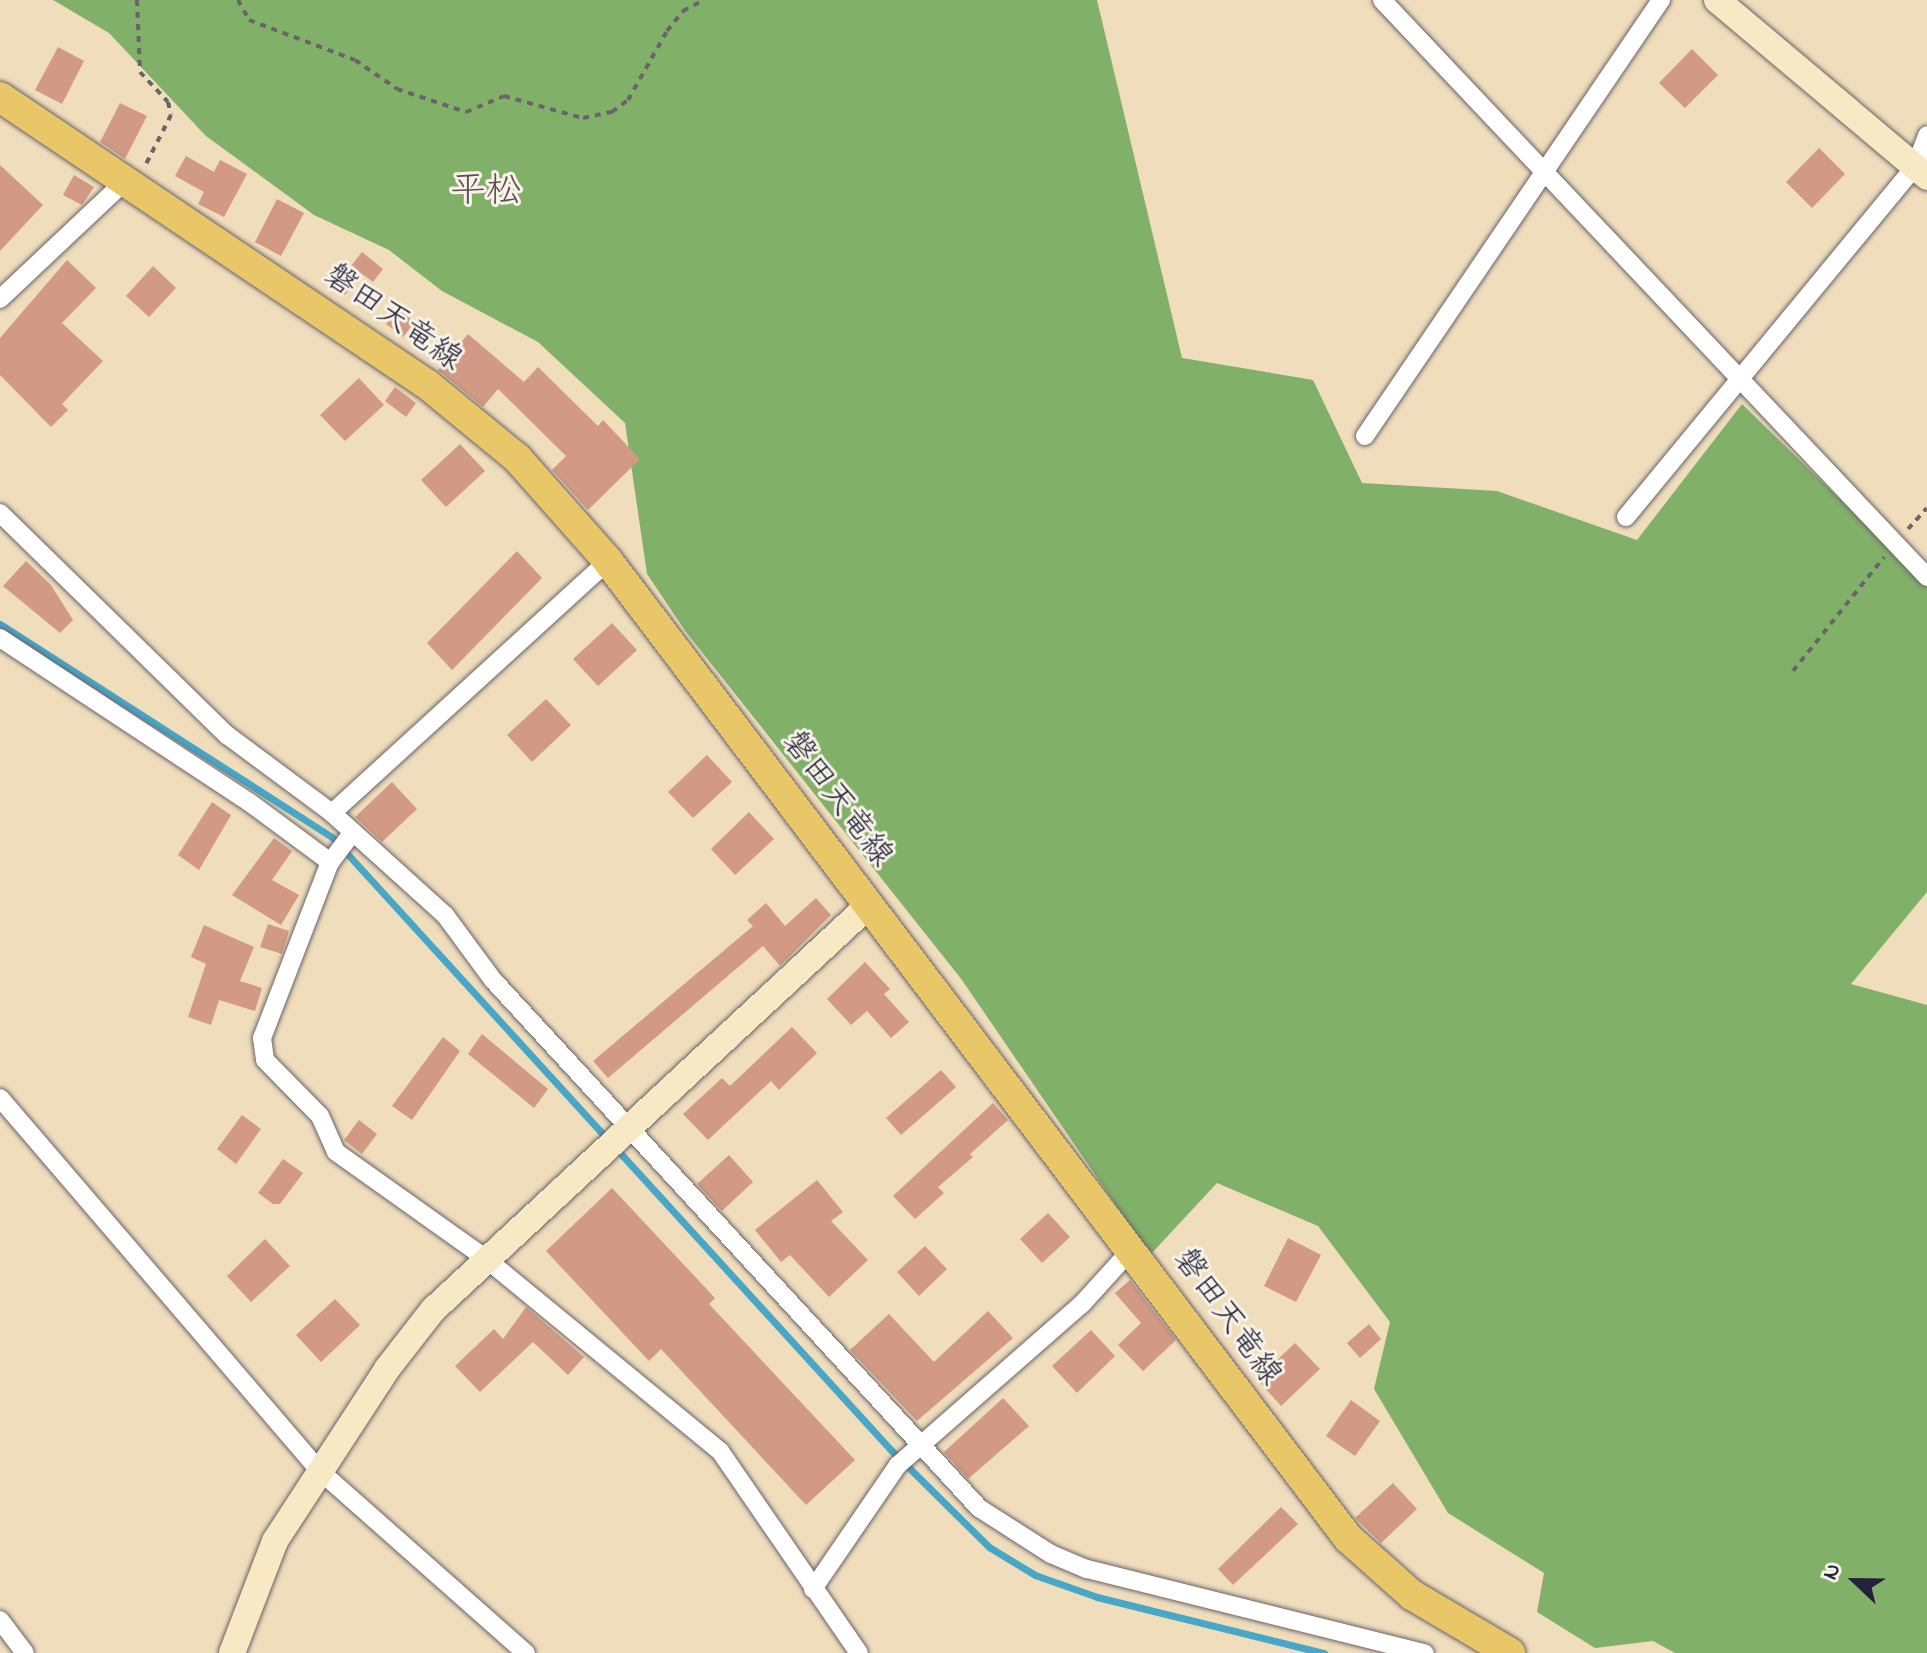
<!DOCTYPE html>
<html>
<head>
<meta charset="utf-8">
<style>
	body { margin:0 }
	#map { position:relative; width:1927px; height:1653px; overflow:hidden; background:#efddbc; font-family:"Indie Flower","Klee One",sans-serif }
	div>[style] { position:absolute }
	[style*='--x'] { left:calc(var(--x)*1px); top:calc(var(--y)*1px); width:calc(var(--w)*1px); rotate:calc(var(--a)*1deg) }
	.forest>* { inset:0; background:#81b069 }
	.stream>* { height:7px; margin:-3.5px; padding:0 3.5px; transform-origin:3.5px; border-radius:3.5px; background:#48a6c7 }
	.building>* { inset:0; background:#d29a85 }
	.path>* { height:4px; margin-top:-2px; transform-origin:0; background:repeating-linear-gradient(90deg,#6a6368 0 6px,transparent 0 12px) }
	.roads { filter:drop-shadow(0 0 2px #6a6368) drop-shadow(0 0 2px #6a6368) }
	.street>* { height:18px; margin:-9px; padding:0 9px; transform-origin:9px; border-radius:9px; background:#fff }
	.secondary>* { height:26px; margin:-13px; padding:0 13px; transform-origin:13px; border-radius:13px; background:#f6e9c3 }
	.primary>* { height:30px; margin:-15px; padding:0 15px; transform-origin:15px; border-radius:15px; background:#e9c769 }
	span { translate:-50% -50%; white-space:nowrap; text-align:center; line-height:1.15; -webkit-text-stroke:6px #f7f3e8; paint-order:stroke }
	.street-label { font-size:32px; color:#22223b }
	.quarter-label { font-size:36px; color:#604c55 }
	.north { position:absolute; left:1815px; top:1541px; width:80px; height:80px; -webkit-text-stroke:6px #f7f3e8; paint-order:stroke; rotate:292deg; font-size:22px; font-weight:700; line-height:32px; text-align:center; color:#22223b }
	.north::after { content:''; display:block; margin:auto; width:28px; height:36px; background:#22223b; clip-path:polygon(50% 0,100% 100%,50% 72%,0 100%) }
</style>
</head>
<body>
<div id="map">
	<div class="forest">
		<div style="clip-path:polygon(53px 0,1097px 0,1182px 358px,1313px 380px,1362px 483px,1497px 491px,1637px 540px,1742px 404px,1927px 584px,1927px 892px,1851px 984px,1927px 1005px,1927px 1653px,1675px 1653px,1653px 1641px,1595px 1648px,1537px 1612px,1544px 1573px,1448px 1513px,1374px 1389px,1390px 1322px,1318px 1226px,1217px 1183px,1150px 1255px,962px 980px,686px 632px,647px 574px,625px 423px,538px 342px,442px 291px,389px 250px,314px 215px,206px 136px,109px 33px)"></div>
	</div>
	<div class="stream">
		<div style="--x:0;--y:624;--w:394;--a:32.7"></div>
		<div style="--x:332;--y:837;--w:830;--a:47.64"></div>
		<div style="--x:891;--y:1450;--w:138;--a:44.7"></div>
		<div style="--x:989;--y:1547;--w:54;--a:31.3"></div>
		<div style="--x:1035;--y:1575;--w:66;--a:19.5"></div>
		<div style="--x:1097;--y:1597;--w:234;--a:13.9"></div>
	</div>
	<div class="building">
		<div style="clip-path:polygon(58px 47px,84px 61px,62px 104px,35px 90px)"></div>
		<div style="clip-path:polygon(1692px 49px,1718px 75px,1685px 108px,1659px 83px)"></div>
		<div style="clip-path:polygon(120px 103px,147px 116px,125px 159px,100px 142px)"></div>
		<div style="clip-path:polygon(1819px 148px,1845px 174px,1812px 208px,1786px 182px)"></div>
		<div style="clip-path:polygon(186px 156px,214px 172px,220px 160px,247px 174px,224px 217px,198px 204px,204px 192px,175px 176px)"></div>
		<div style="clip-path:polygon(0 165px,43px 205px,0 251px)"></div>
		<div style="clip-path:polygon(74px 175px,94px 187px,82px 205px,63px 195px)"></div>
		<div style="clip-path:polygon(277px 199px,304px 213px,281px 256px,255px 242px)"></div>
		<div style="clip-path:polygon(362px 252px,383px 269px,373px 282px,351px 266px)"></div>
		<div style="clip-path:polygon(67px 260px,96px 288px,62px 323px,103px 361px,62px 404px,68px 410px,51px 427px,0 375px,0 338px)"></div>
		<div style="clip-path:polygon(153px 266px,176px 288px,149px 317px,126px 296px)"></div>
		<div style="clip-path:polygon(341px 266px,357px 279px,345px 295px,328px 282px)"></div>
		<div style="clip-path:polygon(398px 309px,415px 322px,403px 337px,386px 324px)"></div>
		<div style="clip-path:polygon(468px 334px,524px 382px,538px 367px,598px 426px,603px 420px,640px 459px,588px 510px,552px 470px,566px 456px,498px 389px,483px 407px,438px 370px)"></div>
		<div style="clip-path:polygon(359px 378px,384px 405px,345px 441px,320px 415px)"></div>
		<div style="clip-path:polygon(395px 387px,416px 403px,406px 417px,385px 401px)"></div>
		<div style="clip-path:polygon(460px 444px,485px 471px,446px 507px,421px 480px)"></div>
		<div style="clip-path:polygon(517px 551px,542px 578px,452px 670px,427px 643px)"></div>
		<div style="clip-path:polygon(26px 561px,51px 585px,73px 620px,60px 633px,3px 586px)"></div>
		<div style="clip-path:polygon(612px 623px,637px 650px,598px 686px,573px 659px)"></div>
		<div style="clip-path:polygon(546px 699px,571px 725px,532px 762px,507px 735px)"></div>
		<div style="clip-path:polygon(707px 755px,732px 782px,693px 818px,668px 792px)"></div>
		<div style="clip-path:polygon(392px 782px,417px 809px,382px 842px,355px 817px)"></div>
		<div style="clip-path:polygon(212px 802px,231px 815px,199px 870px,178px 855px)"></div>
		<div style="clip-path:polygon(749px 812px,774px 839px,735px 875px,711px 849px)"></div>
		<div style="clip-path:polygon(274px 838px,292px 851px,272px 880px,299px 895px,281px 925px,232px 895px)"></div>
		<div style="clip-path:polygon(816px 898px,831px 915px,780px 966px,763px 946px,608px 1078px,593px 1061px,753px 926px,747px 920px,766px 903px,785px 926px)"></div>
		<div style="clip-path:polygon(268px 924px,289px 931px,282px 954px,260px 947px)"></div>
		<div style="clip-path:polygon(204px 925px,254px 947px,240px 981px,262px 988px,255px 1011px,219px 1000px,211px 1025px,188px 1017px,206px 964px,191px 957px)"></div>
		<div style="clip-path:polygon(865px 962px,890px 989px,884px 994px,909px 1022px,891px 1038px,867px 1011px,851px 1025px,827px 999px)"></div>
		<div style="clip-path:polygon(792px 1027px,817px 1053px,779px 1090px,771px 1081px,708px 1140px,683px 1114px,722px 1078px,730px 1086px)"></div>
		<div style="clip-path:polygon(482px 1034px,548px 1089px,534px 1108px,468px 1054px)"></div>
		<div style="clip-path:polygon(443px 1037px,460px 1051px,412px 1120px,392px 1106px)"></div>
		<div style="clip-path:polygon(941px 1070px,956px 1087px,901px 1135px,886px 1118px)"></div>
		<div style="clip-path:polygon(993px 1103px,1008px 1120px,970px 1154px,973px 1157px,938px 1187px,944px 1193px,915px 1219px,893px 1196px)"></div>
		<div style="clip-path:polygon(242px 1115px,261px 1129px,236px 1164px,217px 1149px)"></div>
		<div style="clip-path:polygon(359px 1120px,377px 1134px,362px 1154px,344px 1140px)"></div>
		<div style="clip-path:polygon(729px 1155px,753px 1182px,722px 1211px,697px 1184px)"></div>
		<div style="clip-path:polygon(283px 1159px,303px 1173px,280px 1204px,273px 1204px,258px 1193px)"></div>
		<div style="clip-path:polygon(817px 1180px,843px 1212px,831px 1221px,868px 1260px,829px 1297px,790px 1255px,781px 1262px,755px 1230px)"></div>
		<div style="clip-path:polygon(612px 1188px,715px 1298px,709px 1304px,855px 1460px,806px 1505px,661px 1349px,649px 1361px,546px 1251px)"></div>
		<div style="clip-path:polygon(1048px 1213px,1070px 1237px,1042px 1263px,1020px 1239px)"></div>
		<div style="clip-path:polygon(1288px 1238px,1321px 1255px,1296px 1302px,1264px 1286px)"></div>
		<div style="clip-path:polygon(265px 1239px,290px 1266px,251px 1302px,227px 1276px)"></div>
		<div style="clip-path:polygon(925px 1246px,947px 1269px,919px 1296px,897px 1272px)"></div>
		<div style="clip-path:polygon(1130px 1280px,1176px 1340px,1143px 1371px,1118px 1345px,1141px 1323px,1115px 1293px)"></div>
		<div style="clip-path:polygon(335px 1299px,360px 1325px,321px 1362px,296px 1335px)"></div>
		<div style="clip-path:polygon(526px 1307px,584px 1357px,568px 1375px,533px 1342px,480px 1392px,455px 1366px,494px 1329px,503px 1339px)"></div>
		<div style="clip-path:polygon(988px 1311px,1013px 1338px,917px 1421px,850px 1350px,889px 1314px,934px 1362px)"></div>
		<div style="clip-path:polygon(1369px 1324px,1381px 1339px,1360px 1358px,1347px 1343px)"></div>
		<div style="clip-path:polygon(1091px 1330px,1115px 1356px,1077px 1393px,1052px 1366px)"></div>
		<div style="clip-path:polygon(1295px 1343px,1320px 1369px,1281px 1406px,1257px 1379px)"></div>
		<div style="clip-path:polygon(1003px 1398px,1029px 1426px,968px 1479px,944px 1452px)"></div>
		<div style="clip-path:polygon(1351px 1400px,1380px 1421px,1355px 1456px,1326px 1436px)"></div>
		<div style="clip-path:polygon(1393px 1483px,1417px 1509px,1381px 1543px,1355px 1518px)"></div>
		<div style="clip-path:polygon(1281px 1507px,1298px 1524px,1233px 1585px,1218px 1569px)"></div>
	</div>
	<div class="path">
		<div style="--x:137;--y:0;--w:72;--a:87.6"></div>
		<div style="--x:140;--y:72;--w:41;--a:47"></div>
		<div style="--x:168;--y:102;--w:13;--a:77"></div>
		<div style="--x:171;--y:115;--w:55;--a:117"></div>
		<div style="--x:238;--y:0;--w:23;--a:61"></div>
		<div style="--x:249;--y:20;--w:113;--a:20.7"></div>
		<div style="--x:355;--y:60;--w:51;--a:34.6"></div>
		<div style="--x:397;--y:89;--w:73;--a:18.4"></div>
		<div style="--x:466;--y:112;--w:41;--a:-22.8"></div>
		<div style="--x:504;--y:96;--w:82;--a:15.6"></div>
		<div style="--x:583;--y:118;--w:30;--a:-12"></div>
		<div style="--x:612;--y:112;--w:20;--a:-37"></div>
		<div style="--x:628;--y:100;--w:79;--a:-60.5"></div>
		<div style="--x:667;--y:31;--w:26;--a:-51"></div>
		<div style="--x:683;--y:11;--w:24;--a:-28"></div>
		<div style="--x:1908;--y:529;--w:28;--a:-48"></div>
		<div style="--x:1793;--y:671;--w:146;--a:-51.4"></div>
	</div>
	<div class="roads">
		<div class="street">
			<div style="--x:1382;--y:0;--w:794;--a:46.63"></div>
			<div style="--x:0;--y:299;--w:172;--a:-43.3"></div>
			<div style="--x:1365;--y:436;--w:527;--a:-55.83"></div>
			<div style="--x:0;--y:513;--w:318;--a:44.4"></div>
			<div style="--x:227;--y:735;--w:131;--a:36.6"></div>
			<div style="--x:332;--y:813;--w:152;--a:42.1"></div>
			<div style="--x:445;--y:915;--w:81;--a:53.6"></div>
			<div style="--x:493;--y:980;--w:718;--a:47.37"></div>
			<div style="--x:979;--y:1508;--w:85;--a:32.6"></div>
			<div style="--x:1051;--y:1554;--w:39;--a:23"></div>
			<div style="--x:1087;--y:1569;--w:348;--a:14"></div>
			<div style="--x:1626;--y:517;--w:454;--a:-50.5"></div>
			<div style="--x:1915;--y:167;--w:34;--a:-69"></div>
			<div style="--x:0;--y:638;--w:298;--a:33.4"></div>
			<div style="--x:249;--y:802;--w:101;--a:36.5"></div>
			<div style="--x:332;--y:813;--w:374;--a:-42.4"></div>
			<div style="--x:353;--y:832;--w:38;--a:127"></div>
			<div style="--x:330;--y:862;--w:189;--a:111.1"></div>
			<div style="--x:262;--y:1038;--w:22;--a:82"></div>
			<div style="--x:265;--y:1060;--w:78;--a:45.5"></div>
			<div style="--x:320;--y:1116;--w:39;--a:66"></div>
			<div style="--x:336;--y:1152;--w:183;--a:35.4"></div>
			<div style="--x:485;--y:1258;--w:304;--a:39.4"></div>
			<div style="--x:720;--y:1451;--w:245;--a:55.5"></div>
			<div style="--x:0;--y:1098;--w:491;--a:49.4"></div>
			<div style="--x:320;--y:1471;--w:275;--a:41.5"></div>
			<div style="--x:813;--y:1589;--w:150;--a:-55.6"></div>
			<div style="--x:898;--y:1465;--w:244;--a:-41.2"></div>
			<div style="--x:1082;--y:1304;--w:73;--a:-47.8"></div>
			<div style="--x:0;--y:1620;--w:41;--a:52.9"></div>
		</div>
		<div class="secondary">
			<div style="--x:1717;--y:0;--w:275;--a:40.1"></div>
			<div style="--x:232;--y:1653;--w:120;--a:-69"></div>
			<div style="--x:275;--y:1541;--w:205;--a:-56.9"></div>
			<div style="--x:387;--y:1369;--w:75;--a:-52.1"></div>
			<div style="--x:433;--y:1310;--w:596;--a:-42.89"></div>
		</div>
		<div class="primary">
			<div style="--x:0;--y:97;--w:516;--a:33.94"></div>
			<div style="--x:428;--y:385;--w:115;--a:39.4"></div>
			<div style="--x:517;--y:458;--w:137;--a:48.5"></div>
			<div style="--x:608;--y:561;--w:1226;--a:52.86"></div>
			<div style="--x:1348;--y:1538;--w:86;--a:41.7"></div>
			<div style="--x:1412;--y:1595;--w:114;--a:30.6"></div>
		</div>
	</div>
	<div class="street-label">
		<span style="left:392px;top:319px;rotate:35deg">磐田天竜線</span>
		<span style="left:836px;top:800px;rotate:53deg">磐田天竜線</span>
		<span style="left:1226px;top:1318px;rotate:54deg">磐田天竜線</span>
	</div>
	<div class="quarter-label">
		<span style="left:486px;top:193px">平松</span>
	</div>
	<div class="north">N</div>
</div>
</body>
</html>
